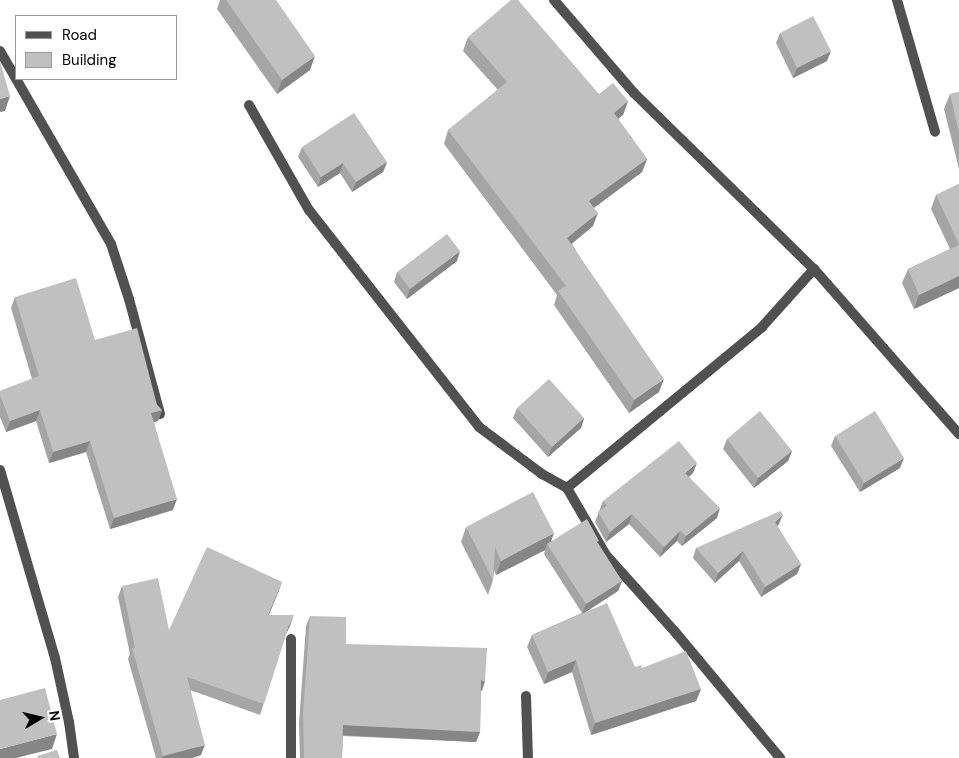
<!DOCTYPE html>
<html>
<head>
<meta charset="utf-8">
<style>
	body { margin:0 }
	#map { position:relative; width:959px; height:758px; overflow:hidden; background:#fff; font-family:"DM Sans",sans-serif }
	div>[style] { position:absolute }
	[style*='--x'] { left:calc(var(--x)*1px); top:calc(var(--y)*1px); width:calc(var(--w)*1px); rotate:calc(var(--a)*1deg) }
	.street>* { height:10px; margin:-5px; padding:0 5px; transform-origin:5px; border-radius:5px; background:#515151 }
	.wall>* { inset:0; background:#a5a5a5 }
	.shaded-wall>* { inset:0; background:#868686 }
	.building>* { inset:0; background:#c0c0c0 }
	span { translate:-50% -50%; white-space:nowrap; text-align:center; line-height:1.15; -webkit-text-stroke:5px #fff; paint-order:stroke }
	.legend { position:absolute; left:15px; top:15px; width:162px; height:65px; box-sizing:border-box; background:#fff; border:1px solid #999; margin:0; padding:6px 9px; list-style:none; font-size:15px; color:#000 }
	.legend li { display:flex; align-items:center; gap:10px; height:25px }
	.legend b { width:25px; border:1px solid #999 }
	.north { position:absolute; left:15px; top:693px; width:50px; height:50px; -webkit-text-stroke:4px #fff; paint-order:stroke; rotate:81deg; font-size:14px; font-weight:700; line-height:20px; text-align:center; color:#000 }
	.north::after { content:''; display:block; margin:auto; width:18px; height:22px; background:#000; clip-path:polygon(50% 0,100% 100%,50% 72%,0 100%) }
</style>
</head>
<body>
<div id="map">
	<div class="street">
		<div style="--x:554;--y:0;--w:123;--a:49.3"></div>
		<div style="--x:634;--y:93;--w:252;--a:44.4"></div>
		<div style="--x:814;--y:269;--w:220;--a:48.7"></div>
		<div style="--x:897;--y:0;--w:137;--a:73.9"></div>
		<div style="--x:0;--y:51;--w:223;--a:60.1"></div>
		<div style="--x:111;--y:244;--w:58;--a:71.9"></div>
		<div style="--x:129;--y:299;--w:119;--a:74.9"></div>
		<div style="--x:249;--y:105;--w:121;--a:60.3"></div>
		<div style="--x:309;--y:210;--w:276;--a:51.9"></div>
		<div style="--x:479;--y:427;--w:79;--a:36.7"></div>
		<div style="--x:542;--y:474;--w:29;--a:29"></div>
		<div style="--x:567;--y:488;--w:78;--a:59.8"></div>
		<div style="--x:606;--y:555;--w:105;--a:48.1"></div>
		<div style="--x:676;--y:633;--w:163;--a:50.2"></div>
		<div style="--x:0;--y:470;--w:196;--a:73.7"></div>
		<div style="--x:55;--y:658;--w:66;--a:77.7"></div>
		<div style="--x:69;--y:722;--w:36;--a:82"></div>
		<div style="--x:567;--y:488;--w:253;--a:-39.5"></div>
		<div style="--x:762;--y:327;--w:78;--a:-48.1"></div>
		<div style="--x:291;--y:639;--w:119;--a:90"></div>
		<div style="--x:526;--y:696;--w:62;--a:88.2"></div>
	</div>
	<div class="wall">
		<div style="clip-path:polygon(220px 0,276px 0,310px 70px,277px 94px,217px 9px)"></div>
		<div style="clip-path:polygon(780px 33px,827px 61px,793px 78px,776px 43px)"></div>
		<div style="clip-path:polygon(468px 37px,599px 94px,628px 101px,623px 115px,618px 119px,647px 159px,642px 172px,594px 208px,593px 226px,572px 244px,659px 392px,629px 413px,554px 305px,557px 295px,444px 144px,448px 130px,498px 90px,463px 51px)"></div>
		<div style="clip-path:polygon(959px 92px,959px 169px,944px 109px,950px 94px)"></div>
		<div style="clip-path:polygon(302px 147px,387px 162px,383px 172px,352px 192px,340px 173px,318px 187px,298px 157px)"></div>
		<div style="clip-path:polygon(959px 184px,959px 288px,914px 309px,902px 283px,908px 269px,950px 249px,931px 209px,936px 195px)"></div>
		<div style="clip-path:polygon(457px 261px,407px 299px,394px 282px,397px 272px)"></div>
		<div style="clip-path:polygon(15px 297px,95px 340px,162px 410px,158px 421px,154px 422px,173px 510px,110px 529px,86px 452px,49px 463px,36px 421px,6px 432px,0 417px,0 391px,32px 379px,11px 308px)"></div>
		<div style="clip-path:polygon(517px 408px,584px 418px,581px 428px,548px 457px,513px 418px)"></div>
		<div style="clip-path:polygon(835px 436px,900px 468px,860px 492px,831px 446px)"></div>
		<div style="clip-path:polygon(727px 439px,792px 451px,788px 461px,754px 488px,723px 449px)"></div>
		<div style="clip-path:polygon(693px 473px,689px 477px,717px 518px,682px 546px,677px 541px,660px 557px,629px 524px,606px 542px,595px 522px,603px 501px)"></div>
		<div style="clip-path:polygon(779px 524px,777px 526px,801px 564px,797px 574px,761px 597px,739px 561px,715px 583px,693px 558px,696px 548px)"></div>
		<div style="clip-path:polygon(466px 527px,551px 541px,598px 543px,622px 581px,618px 591px,586px 612px,635px 667px,642px 668px,701px 689px,696px 701px,591px 735px,572px 672px,544px 684px,527px 647px,532px 635px,582px 613px,544px 554px,545px 550px,496px 575px,494px 570px,493px 580px,488px 595px,461px 542px)"></div>
		<div style="clip-path:polygon(282px 582px,269px 615px,290px 626px,286px 634px,260px 715px,190px 690px,201px 755px,192px 758px,156px 758px,128px 659px,130px 654px,118px 597px,122px 586px,169px 630px)"></div>
		<div style="clip-path:polygon(310px 616px,346px 644px,482px 691px,481px 691px,480px 732px,476px 742px,343px 736px,342px 758px,300px 758px,299px 723px,306px 626px)"></div>
	</div>
	<div class="shaded-wall">
		<div style="clip-path:polygon(831px 51px,827px 61px,793px 78px,797px 68px)"></div>
		<div style="clip-path:polygon(315px 56px,310px 70px,277px 94px,282px 80px)"></div>
		<div style="clip-path:polygon(10px 96px,5px 111px,0 112px,0 99px)"></div>
		<div style="clip-path:polygon(628px 101px,623px 115px,609px 126px,614px 113px)"></div>
		<div style="clip-path:polygon(647px 159px,642px 172px,584px 215px,589px 201px)"></div>
		<div style="clip-path:polygon(387px 162px,383px 172px,352px 192px,356px 182px)"></div>
		<div style="clip-path:polygon(343px 163px,340px 173px,318px 187px,321px 177px)"></div>
		<div style="clip-path:polygon(598px 213px,593px 226px,562px 251px,567px 238px)"></div>
		<div style="clip-path:polygon(460px 251px,457px 261px,407px 299px,410px 289px)"></div>
		<div style="clip-path:polygon(959px 276px,959px 288px,914px 309px,919px 295px)"></div>
		<div style="clip-path:polygon(664px 379px,659px 392px,629px 413px,634px 400px)"></div>
		<div style="clip-path:polygon(40px 410px,36px 421px,6px 432px,10px 421px)"></div>
		<div style="clip-path:polygon(162px 410px,158px 421px,147px 424px,151px 413px)"></div>
		<div style="clip-path:polygon(584px 418px,581px 428px,548px 457px,552px 447px)"></div>
		<div style="clip-path:polygon(90px 441px,86px 452px,49px 463px,53px 452px)"></div>
		<div style="clip-path:polygon(792px 451px,788px 461px,754px 488px,758px 478px)"></div>
		<div style="clip-path:polygon(904px 458px,900px 468px,860px 492px,864px 483px)"></div>
		<div style="clip-path:polygon(697px 463px,693px 473px,681px 483px,685px 473px)"></div>
		<div style="clip-path:polygon(177px 499px,173px 510px,110px 529px,114px 518px)"></div>
		<div style="clip-path:polygon(720px 508px,717px 518px,682px 546px,686px 536px)"></div>
		<div style="clip-path:polygon(632px 514px,629px 524px,606px 542px,610px 532px)"></div>
		<div style="clip-path:polygon(783px 514px,779px 524px,771px 532px,775px 522px)"></div>
		<div style="clip-path:polygon(680px 531px,677px 541px,660px 557px,664px 547px)"></div>
		<div style="clip-path:polygon(554px 533px,549px 547px,547px 544px,545px 550px,496px 575px,501px 561px)"></div>
		<div style="clip-path:polygon(743px 551px,739px 561px,715px 583px,718px 573px)"></div>
		<div style="clip-path:polygon(801px 564px,797px 574px,761px 597px,765px 587px)"></div>
		<div style="clip-path:polygon(622px 581px,618px 591px,582px 614px,586px 604px)"></div>
		<div style="clip-path:polygon(282px 582px,278px 593px,264px 626px,268px 615px)"></div>
		<div style="clip-path:polygon(294px 615px,290px 626px,285px 636px,289px 625px)"></div>
		<div style="clip-path:polygon(576px 660px,572px 672px,544px 684px,548px 672px)"></div>
		<div style="clip-path:polygon(481px 680px,485px 681px,482px 691px,478px 690px)"></div>
		<div style="clip-path:polygon(701px 689px,696px 701px,591px 735px,595px 723px)"></div>
		<div style="clip-path:polygon(343px 725px,480px 732px,476px 742px,339px 735px)"></div>
		<div style="clip-path:polygon(57px 734px,52px 749px,16px 758px,0 758px,0 749px)"></div>
		<div style="clip-path:polygon(205px 745px,201px 755px,192px 758px,162px 758px,163px 756px)"></div>
	</div>
	<div class="building">
		<div style="clip-path:polygon(226px 0,276px 0,315px 56px,282px 80px)"></div>
		<div style="clip-path:polygon(511px 0,518px 0,599px 94px,613px 83px,628px 101px,614px 113px,647px 159px,589px 201px,598px 213px,567px 238px,664px 379px,634px 400px,558px 291px,566px 286px,448px 130px,507px 82px,468px 37px)"></div>
		<div style="clip-path:polygon(813px 16px,831px 51px,797px 68px,780px 33px)"></div>
		<div style="clip-path:polygon(0 61px,10px 96px,0 99px)"></div>
		<div style="clip-path:polygon(959px 92px,959px 133px,950px 94px)"></div>
		<div style="clip-path:polygon(354px 113px,387px 162px,356px 182px,343px 163px,321px 177px,302px 147px)"></div>
		<div style="clip-path:polygon(959px 184px,959px 244px,936px 195px)"></div>
		<div style="clip-path:polygon(447px 234px,460px 251px,410px 289px,397px 272px)"></div>
		<div style="clip-path:polygon(959px 245px,959px 276px,919px 295px,908px 269px)"></div>
		<div style="clip-path:polygon(76px 278px,95px 340px,137px 328px,157px 405px,162px 410px,151px 413px,177px 499px,114px 518px,90px 441px,53px 452px,40px 410px,10px 421px,0 395px,0 391px,39px 376px,15px 297px)"></div>
		<div style="clip-path:polygon(549px 379px,584px 418px,552px 447px,517px 408px)"></div>
		<div style="clip-path:polygon(760px 411px,792px 451px,758px 478px,727px 439px)"></div>
		<div style="clip-path:polygon(875px 411px,904px 458px,864px 483px,835px 436px)"></div>
		<div style="clip-path:polygon(679px 441px,697px 463px,685px 473px,720px 508px,686px 536px,680px 531px,664px 547px,632px 514px,610px 532px,598px 512px,607px 506px,603px 501px)"></div>
		<div style="clip-path:polygon(533px 492px,554px 533px,501px 561px,495px 547px,493px 580px,466px 527px)"></div>
		<div style="clip-path:polygon(780px 511px,783px 514px,775px 522px,801px 564px,765px 587px,743px 551px,718px 573px,696px 548px)"></div>
		<div style="clip-path:polygon(587px 519px,599px 541px,597px 542px,622px 581px,586px 604px,547px 544px)"></div>
		<div style="clip-path:polygon(207px 547px,282px 582px,268px 615px,294px 615px,289px 625px,264px 704px,187px 677px,205px 745px,163px 756px,132px 648px,135px 648px,122px 586px,158px 578px,169px 630px)"></div>
		<div style="clip-path:polygon(607px 603px,635px 667px,641px 665px,642px 668px,686px 651px,701px 689px,595px 723px,576px 660px,548px 672px,532px 635px)"></div>
		<div style="clip-path:polygon(310px 616px,346px 617px,346px 644px,487px 648px,485px 681px,481px 680px,480px 732px,343px 725px,342px 758px,304px 758px,303px 713px)"></div>
		<div style="clip-path:polygon(45px 688px,57px 734px,0 749px,0 700px)"></div>
		<div style="clip-path:polygon(57px 750px,60px 758px,38px 758px,37px 756px)"></div>
	</div>
	<ul class="legend">
	<li><b style="height:6px;background:#515151"></b>Road</li>
	<li><b style="height:14px;background:#c0c0c0"></b>Building</li>
	</ul>
	<div class="north">N</div>
</div>
</body>
</html>
